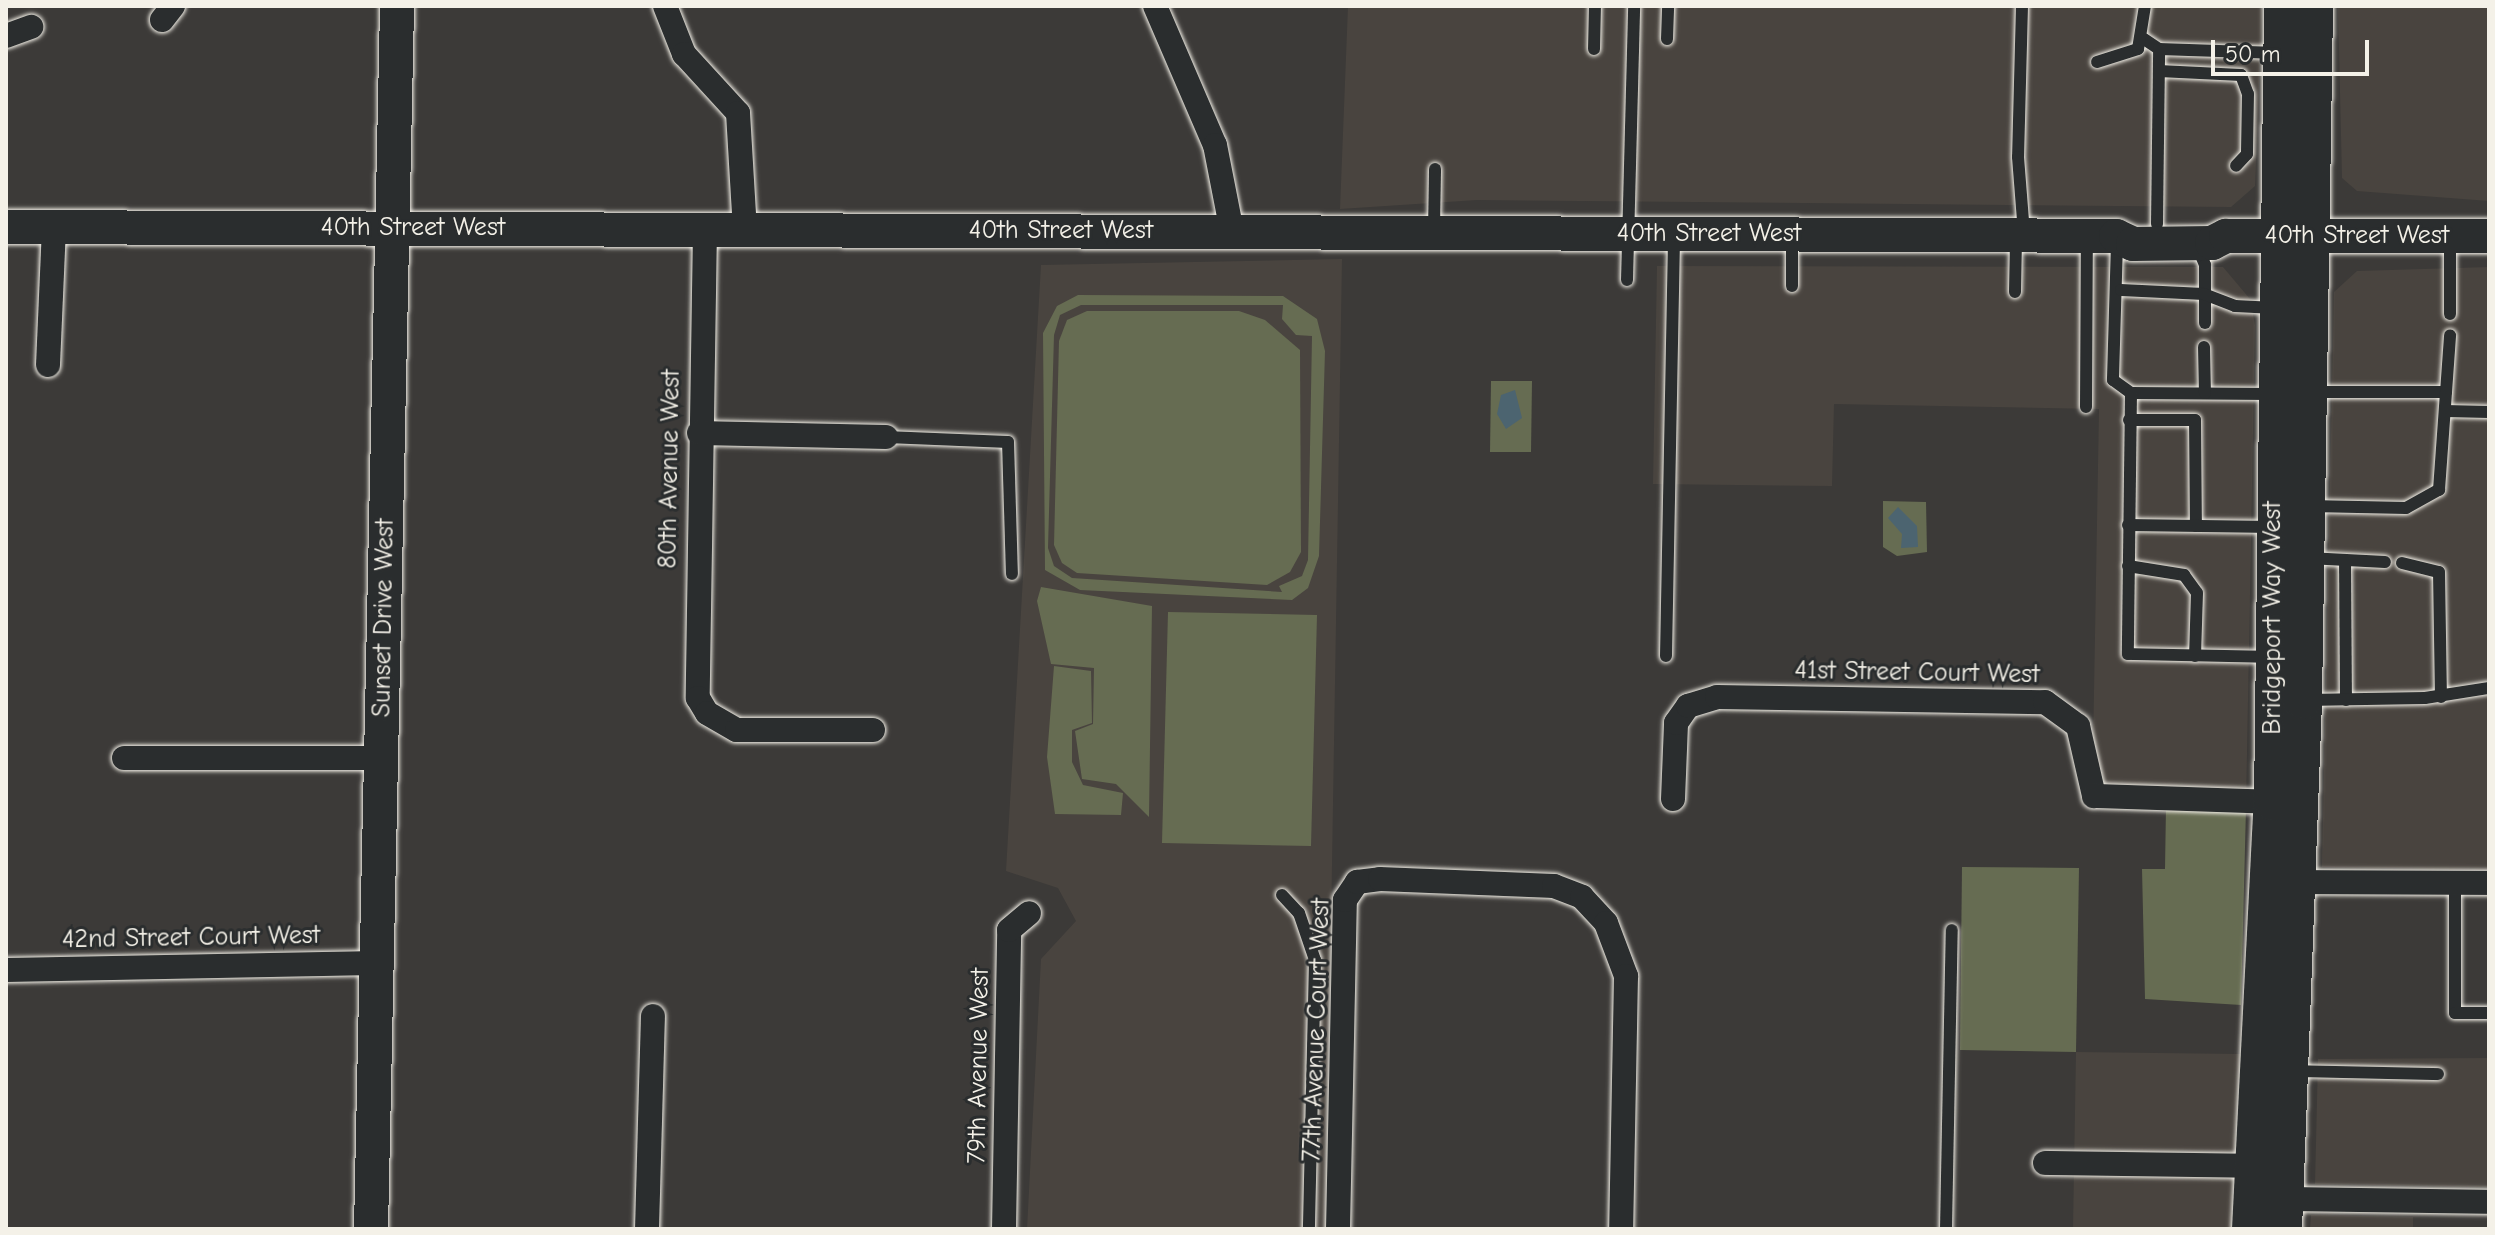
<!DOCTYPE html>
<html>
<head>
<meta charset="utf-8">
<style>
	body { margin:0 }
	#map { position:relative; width:2495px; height:1235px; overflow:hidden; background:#3c3a38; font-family:"Comic Neue",sans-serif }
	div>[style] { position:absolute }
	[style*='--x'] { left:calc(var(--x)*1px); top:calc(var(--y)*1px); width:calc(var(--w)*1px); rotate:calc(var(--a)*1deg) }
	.built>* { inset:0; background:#49443f }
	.green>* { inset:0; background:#666c52 }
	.water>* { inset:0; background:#4c6470 }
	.roads { filter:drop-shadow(0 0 2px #f4f1e8) drop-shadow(0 0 2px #f4f1e8) }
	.lane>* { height:12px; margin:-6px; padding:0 6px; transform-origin:6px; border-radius:6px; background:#2a2d2e }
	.street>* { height:24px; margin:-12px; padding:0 12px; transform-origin:12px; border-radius:12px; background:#2a2d2e }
	.secondary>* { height:34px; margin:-17px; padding:0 17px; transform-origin:17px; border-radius:17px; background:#2a2d2e }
	.primary>* { height:38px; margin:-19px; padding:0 19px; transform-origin:19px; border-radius:19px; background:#2a2d2e }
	span { translate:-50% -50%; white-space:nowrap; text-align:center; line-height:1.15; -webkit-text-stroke:6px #2a2d2e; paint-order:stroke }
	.street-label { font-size:26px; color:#f4f1e8 }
	.frame { position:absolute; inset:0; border:8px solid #f4f1e8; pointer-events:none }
	.scale { position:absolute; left:2211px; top:40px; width:158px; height:36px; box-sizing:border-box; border:4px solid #f4f1e8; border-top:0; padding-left:10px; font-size:24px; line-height:28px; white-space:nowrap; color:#f4f1e8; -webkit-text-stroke:6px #2a2d2e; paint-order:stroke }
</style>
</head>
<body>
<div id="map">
	<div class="built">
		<div style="clip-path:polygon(1348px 6px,2262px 6px,2255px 186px,2231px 207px,1477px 200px,1340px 209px)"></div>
		<div style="clip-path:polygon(2338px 6px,2489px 6px,2489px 201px,2357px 191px,2342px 178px)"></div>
		<div style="clip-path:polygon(1342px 259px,1326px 1229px,1027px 1229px,1041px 959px,1076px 921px,1058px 888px,1006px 871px,1041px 265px)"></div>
		<div style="clip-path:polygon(1657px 266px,2223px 267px,2250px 299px,2255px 325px,2246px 808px,2092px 805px,2099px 409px,1834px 404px,1832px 486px,1653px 484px)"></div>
		<div style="clip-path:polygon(2489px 267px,2489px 870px,2322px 867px,2334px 292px,2357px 271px)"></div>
		<div style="clip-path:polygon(2076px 1052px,2240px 1054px,2231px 1229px,2073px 1229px)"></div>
		<div style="clip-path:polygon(2489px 1058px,2489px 1187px,2315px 1184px,2318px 1059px)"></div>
		<div style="clip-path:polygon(2311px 1215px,2413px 1217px,2413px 1229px,2310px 1229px)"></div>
	</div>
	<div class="green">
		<div style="clip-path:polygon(evenodd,1078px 295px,1283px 296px,1317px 319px,1325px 351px,1319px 556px,1308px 588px,1292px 600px,1080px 590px,1045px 570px,1043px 333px,1057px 306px,1078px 295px,1081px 305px,1283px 305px,1282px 319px,1296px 335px,1312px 336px,1308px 560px,1302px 576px,1279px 586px,1282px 592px,1072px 578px,1054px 566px,1048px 548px,1054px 335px,1060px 315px,1081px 305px)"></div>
		<div style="clip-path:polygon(1087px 311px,1239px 311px,1265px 320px,1300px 350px,1301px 552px,1290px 572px,1267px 585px,1077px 573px,1062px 563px,1054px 545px,1059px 341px,1067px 320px)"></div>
		<div style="clip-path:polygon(1491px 381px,1532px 381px,1531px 452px,1490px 452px)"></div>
		<div style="clip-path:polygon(1883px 501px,1926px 502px,1927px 552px,1897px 556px,1883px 547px)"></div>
		<div style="clip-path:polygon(1041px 587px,1152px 606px,1149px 817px,1116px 784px,1082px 779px,1075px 731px,1093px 724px,1094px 668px,1051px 664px,1037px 601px)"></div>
		<div style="clip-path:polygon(1168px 612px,1317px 615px,1311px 846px,1162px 843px)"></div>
		<div style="clip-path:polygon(1054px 666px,1091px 671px,1092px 723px,1072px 730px,1072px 762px,1083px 785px,1123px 793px,1121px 815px,1055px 814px,1047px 757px)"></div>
		<div style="clip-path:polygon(2166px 806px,2246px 808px,2241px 1005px,2145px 999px,2142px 869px,2165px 869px)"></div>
		<div style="clip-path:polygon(1962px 867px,2079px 868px,2076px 1052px,1960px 1050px)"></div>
	</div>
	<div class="water">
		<div style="clip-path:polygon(1515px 390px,1522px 418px,1506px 429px,1497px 414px,1501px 395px)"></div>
		<div style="clip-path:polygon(1898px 507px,1917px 526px,1918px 547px,1901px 548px,1902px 534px,1888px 518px)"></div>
	</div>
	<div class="roads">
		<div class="lane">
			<div style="--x:2022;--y:6;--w:151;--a:91.5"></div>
			<div style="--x:2018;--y:157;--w:77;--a:85.5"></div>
			<div style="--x:1667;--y:39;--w:33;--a:-88"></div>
			<div style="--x:2144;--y:39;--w:18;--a:34"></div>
			<div style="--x:2159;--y:49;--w:119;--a:1.9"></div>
			<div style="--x:1594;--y:49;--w:43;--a:-88.7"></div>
			<div style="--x:2097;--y:62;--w:43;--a:-17.6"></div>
			<div style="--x:2138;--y:49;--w:44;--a:-80.8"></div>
			<div style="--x:2159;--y:71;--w:82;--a:2.8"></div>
			<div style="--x:2241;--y:75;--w:20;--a:70"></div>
			<div style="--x:2248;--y:94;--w:60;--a:91"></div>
			<div style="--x:2247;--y:154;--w:16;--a:133"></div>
			<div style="--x:2157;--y:224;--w:175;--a:-89.3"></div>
			<div style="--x:1434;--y:229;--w:60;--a:-89"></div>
			<div style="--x:1792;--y:237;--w:49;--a:90"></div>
			<div style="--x:2450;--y:238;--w:76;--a:90"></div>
			<div style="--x:2117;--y:243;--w:137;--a:91.7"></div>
			<div style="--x:2113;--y:380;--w:22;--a:36"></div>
			<div style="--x:2131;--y:393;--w:141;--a:0.4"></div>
			<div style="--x:2197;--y:246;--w:21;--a:67"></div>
			<div style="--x:2205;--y:265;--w:58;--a:90"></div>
			<div style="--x:1627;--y:280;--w:274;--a:-88.5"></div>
			<div style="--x:2121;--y:290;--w:83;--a:2.8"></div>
			<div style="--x:2204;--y:294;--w:33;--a:21"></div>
			<div style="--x:2235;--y:306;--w:40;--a:2.9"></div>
			<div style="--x:2015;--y:292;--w:54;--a:-88.9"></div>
			<div style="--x:2204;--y:347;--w:46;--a:88.8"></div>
			<div style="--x:2311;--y:392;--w:135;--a:0"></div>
			<div style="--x:2131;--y:393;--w:261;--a:90.7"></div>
			<div style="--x:2128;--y:654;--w:142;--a:1.2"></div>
			<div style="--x:2086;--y:407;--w:169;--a:-89.7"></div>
			<div style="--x:2445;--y:411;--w:44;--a:1.3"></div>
			<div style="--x:2129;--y:420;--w:66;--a:0"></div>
			<div style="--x:2195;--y:420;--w:106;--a:89.5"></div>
			<div style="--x:886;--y:437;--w:122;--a:2.3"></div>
			<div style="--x:1008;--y:442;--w:132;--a:88.3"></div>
			<div style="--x:2310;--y:506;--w:96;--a:1.2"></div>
			<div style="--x:2406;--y:508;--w:38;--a:-29"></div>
			<div style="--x:2439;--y:490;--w:155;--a:-85.9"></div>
			<div style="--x:2128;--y:525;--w:145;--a:0.8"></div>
			<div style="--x:2308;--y:558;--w:77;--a:3"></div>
			<div style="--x:2345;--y:560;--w:140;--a:89.6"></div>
			<div style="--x:2402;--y:563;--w:38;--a:14"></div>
			<div style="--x:2439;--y:572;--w:125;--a:89.1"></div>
			<div style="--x:2128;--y:566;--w:57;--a:9.1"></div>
			<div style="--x:2184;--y:575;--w:22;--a:54"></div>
			<div style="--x:2197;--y:593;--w:63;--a:91.8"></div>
			<div style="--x:1666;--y:656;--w:421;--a:-88.9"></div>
			<div style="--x:2306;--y:700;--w:119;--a:-1"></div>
			<div style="--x:2425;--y:698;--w:65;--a:-8.9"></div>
			<div style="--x:2455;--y:883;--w:130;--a:90"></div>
			<div style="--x:2455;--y:1013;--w:34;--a:0"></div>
			<div style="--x:1282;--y:895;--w:25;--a:47"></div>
			<div style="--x:1299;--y:913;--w:50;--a:71.2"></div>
			<div style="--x:1315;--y:960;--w:269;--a:91.3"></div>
			<div style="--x:2293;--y:1071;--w:145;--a:1.2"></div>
			<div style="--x:1946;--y:1229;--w:299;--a:-88.9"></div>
		</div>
		<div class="street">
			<div style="--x:665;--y:6;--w:52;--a:68.4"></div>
			<div style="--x:684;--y:54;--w:80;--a:47.5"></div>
			<div style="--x:738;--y:113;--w:117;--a:86.6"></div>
			<div style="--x:1155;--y:6;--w:151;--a:66.7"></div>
			<div style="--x:1215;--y:145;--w:89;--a:78.9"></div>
			<div style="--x:162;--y:20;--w:18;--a:-52"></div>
			<div style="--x:6;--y:36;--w:27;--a:-20"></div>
			<div style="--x:705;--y:229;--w:469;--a:90.9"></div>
			<div style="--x:698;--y:698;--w:17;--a:59"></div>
			<div style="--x:707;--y:713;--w:34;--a:30"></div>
			<div style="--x:737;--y:730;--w:136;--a:0"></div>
			<div style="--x:48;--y:365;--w:138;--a:-87.5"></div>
			<div style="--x:699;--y:433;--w:187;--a:1.2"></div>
			<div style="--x:124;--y:758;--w:257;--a:0"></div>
			<div style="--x:1673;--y:799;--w:76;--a:-87.7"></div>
			<div style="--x:1676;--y:723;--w:21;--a:-55"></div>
			<div style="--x:1688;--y:706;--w:30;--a:-17"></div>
			<div style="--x:1717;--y:697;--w:328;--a:0.9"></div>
			<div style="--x:2045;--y:702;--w:41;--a:36"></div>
			<div style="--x:2078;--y:726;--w:72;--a:77.1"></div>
			<div style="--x:2094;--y:796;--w:179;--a:1.9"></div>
			<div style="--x:2296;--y:882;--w:193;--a:0.3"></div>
			<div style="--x:6;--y:970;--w:371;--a:-1.1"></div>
			<div style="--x:2045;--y:1163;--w:209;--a:0.8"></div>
			<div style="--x:2283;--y:1199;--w:206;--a:0.8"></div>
			<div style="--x:647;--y:1229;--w:213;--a:-88.4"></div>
			<div style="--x:1004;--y:1229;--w:299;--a:-89"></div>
			<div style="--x:1009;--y:930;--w:26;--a:-40"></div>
			<div style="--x:1338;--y:1229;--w:329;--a:-88.8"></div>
			<div style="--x:1345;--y:900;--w:22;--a:-56"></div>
			<div style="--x:1357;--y:882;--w:23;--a:-7"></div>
			<div style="--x:1380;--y:879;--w:174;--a:2.3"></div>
			<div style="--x:1554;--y:886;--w:30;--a:21"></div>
			<div style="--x:1582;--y:897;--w:35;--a:47"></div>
			<div style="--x:1606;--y:923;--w:57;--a:69.3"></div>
			<div style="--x:1626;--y:976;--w:253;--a:91.1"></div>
		</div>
		<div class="secondary">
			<div style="--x:6;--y:227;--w:2110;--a:0.24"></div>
			<div style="--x:2116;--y:236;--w:19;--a:25"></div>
			<div style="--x:2133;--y:244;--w:79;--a:-0.7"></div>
			<div style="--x:2212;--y:243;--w:16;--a:-27"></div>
			<div style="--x:2226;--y:236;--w:263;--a:0"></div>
			<div style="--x:371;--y:1229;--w:1223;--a:-88.78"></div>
		</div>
		<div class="primary">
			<div style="--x:2251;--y:1229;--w:428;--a:-87.1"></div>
			<div style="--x:2273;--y:802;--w:796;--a:-89.28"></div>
			<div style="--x:2283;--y:1229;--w:529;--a:-87.83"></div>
			<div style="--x:2303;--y:700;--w:694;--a:-89.09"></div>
		</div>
	</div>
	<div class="street-label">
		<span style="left:413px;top:228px">40th Street West</span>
		<span style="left:1061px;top:231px">40th Street West</span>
		<span style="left:1709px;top:234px">40th Street West</span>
		<span style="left:2357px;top:236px">40th Street West</span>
		<span style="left:670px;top:469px;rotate:-89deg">80th Avenue West</span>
		<span style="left:384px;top:618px;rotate:-89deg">Sunset Drive West</span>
		<span style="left:2273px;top:618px;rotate:-90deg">Bridgeport Way West</span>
		<span style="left:1917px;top:673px;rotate:1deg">41st Street Court West</span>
		<span style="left:191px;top:938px;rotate:-1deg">42nd Street Court West</span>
		<span style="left:1317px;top:1030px;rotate:-88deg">77th Avenue Court West</span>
		<span style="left:979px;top:1066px;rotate:-89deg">79th Avenue West</span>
	</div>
	<div class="frame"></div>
	<div class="scale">50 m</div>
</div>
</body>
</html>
